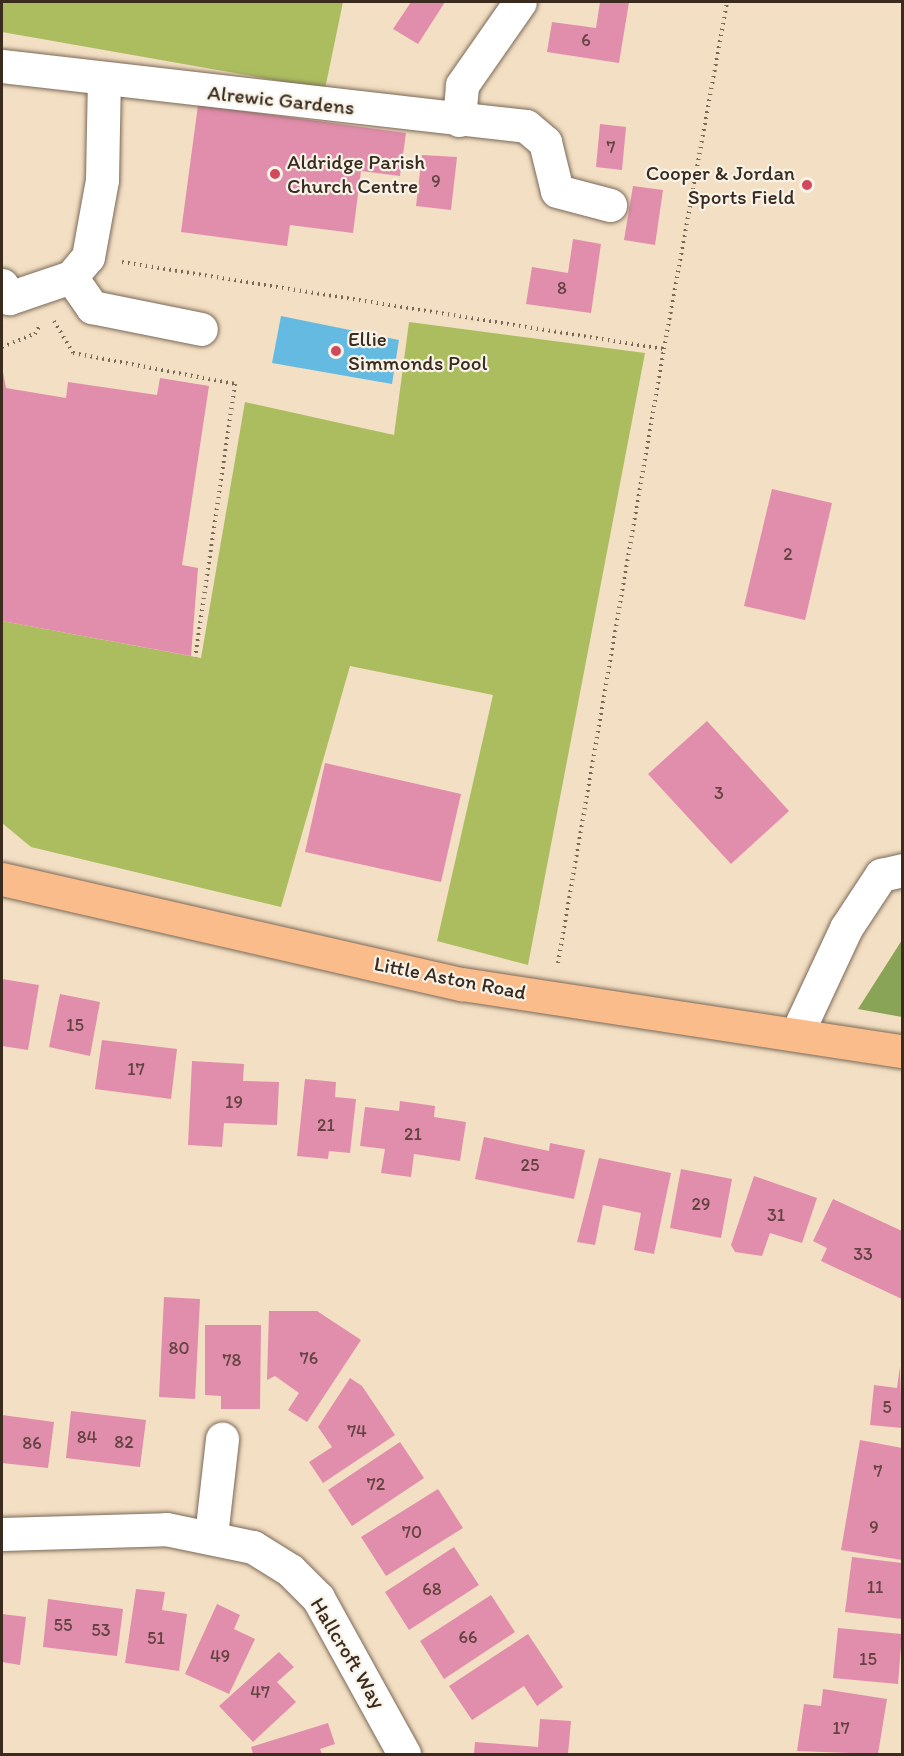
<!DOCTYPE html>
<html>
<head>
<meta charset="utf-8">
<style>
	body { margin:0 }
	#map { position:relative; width:904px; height:1756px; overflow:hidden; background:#f3dfc3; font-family:Itim,sans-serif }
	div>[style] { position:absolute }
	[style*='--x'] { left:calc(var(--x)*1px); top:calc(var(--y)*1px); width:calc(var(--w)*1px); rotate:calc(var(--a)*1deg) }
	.green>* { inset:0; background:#acbd60 }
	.forest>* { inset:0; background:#89a456 }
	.water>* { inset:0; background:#65bae2 }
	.building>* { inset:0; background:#e18dac }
	.path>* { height:4px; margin-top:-2px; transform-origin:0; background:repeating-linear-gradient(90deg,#7b6958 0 1.5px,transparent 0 6px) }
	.roads { filter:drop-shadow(0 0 2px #7b6958) drop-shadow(0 0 2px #7b6958) }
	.minor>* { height:33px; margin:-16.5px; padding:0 16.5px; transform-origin:16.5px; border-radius:16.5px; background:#fff }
	.major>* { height:33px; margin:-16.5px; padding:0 16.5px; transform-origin:16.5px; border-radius:16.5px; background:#f9bc8a }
	.dots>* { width:16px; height:16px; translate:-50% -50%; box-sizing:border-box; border:3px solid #f7f3e8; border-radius:50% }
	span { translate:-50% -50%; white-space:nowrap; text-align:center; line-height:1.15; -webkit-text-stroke:4.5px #f7f3e8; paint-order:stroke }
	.number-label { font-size:18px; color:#644342 }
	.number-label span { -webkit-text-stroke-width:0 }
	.street-label { font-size:21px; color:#3b2a1e }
	.poi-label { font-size:21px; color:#3b2a1e }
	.left { translate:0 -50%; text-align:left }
	.right { translate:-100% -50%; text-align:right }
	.frame { position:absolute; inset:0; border:3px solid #3b2a1e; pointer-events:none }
</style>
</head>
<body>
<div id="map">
	<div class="green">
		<div style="clip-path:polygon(2px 2px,343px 2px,325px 89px,2px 32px)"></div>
		<div style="clip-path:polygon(409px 322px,645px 353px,528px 965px,437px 941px,493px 695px,350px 666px,281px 907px,31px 847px,2px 823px,2px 621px,201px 658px,245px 402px,394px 435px)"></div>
	</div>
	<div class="forest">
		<div style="clip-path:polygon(902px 940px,902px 1017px,858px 1009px)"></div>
	</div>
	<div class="water">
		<div style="clip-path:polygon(281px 316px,399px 340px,392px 384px,272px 363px)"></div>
	</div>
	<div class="building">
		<div style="clip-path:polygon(411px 2px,445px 2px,418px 44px,393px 29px)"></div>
		<div style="clip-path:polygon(600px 2px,629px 2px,619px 63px,547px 52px,552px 22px,596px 28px)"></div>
		<div style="clip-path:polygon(198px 105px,406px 133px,400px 176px,361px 171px,353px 233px,290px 225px,287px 246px,181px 232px)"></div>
		<div style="clip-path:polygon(600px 124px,626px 127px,622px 170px,596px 167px)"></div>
		<div style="clip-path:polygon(422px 155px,457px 157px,451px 210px,416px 206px)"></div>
		<div style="clip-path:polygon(633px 186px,663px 190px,655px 245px,624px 240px)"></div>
		<div style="clip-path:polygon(573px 239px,601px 244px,591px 313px,526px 304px,532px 267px,568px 273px)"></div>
		<div style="clip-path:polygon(2px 367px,6px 388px,66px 398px,68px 382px,157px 395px,160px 378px,209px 386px,182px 565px,198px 568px,191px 656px,2px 621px)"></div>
		<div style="clip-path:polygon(772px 489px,832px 503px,805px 620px,744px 606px)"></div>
		<div style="clip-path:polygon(707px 721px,789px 811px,731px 864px,648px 774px)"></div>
		<div style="clip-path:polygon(325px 763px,461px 794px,441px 882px,305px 852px)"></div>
		<div style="clip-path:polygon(2px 979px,39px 985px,28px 1050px,2px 1046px)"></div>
		<div style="clip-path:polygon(60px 994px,100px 1002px,90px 1056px,49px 1047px)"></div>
		<div style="clip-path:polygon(102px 1040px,177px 1049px,171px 1099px,95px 1089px)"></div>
		<div style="clip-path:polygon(192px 1061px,244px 1064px,243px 1081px,279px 1082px,277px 1125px,224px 1123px,222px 1147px,188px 1145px)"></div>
		<div style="clip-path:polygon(305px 1079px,336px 1082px,335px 1097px,356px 1099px,350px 1153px,329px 1151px,328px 1159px,297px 1156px)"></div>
		<div style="clip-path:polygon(400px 1101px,435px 1106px,434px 1117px,466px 1122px,460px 1161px,414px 1154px,411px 1177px,381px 1173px,385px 1149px,360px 1146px,365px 1107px,399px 1111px)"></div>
		<div style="clip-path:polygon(484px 1137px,549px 1151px,550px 1143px,585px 1150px,574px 1199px,475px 1179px)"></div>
		<div style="clip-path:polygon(599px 1158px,671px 1173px,654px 1254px,634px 1250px,641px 1213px,603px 1205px,595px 1245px,577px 1242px)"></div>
		<div style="clip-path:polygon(681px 1169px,732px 1179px,721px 1238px,670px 1228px)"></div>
		<div style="clip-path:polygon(754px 1176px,817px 1198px,802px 1243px,770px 1233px,762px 1256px,735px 1252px,731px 1245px)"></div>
		<div style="clip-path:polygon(833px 1199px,902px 1231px,902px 1299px,821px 1261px,827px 1248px,813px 1241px)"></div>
		<div style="clip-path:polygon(164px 1297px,200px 1299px,195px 1399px,159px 1397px)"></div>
		<div style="clip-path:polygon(269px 1311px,317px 1311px,361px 1340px,307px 1422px,288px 1410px,299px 1393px,275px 1376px,267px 1380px)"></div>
		<div style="clip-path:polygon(205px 1325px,261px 1325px,260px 1409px,221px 1409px,221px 1396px,205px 1395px)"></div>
		<div style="clip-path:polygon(900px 1366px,902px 1428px,870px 1425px,874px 1385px,897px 1388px)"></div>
		<div style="clip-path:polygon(350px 1378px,362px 1386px,395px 1435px,323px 1483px,309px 1462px,332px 1447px,318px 1427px)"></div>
		<div style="clip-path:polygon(71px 1411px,146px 1420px,140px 1467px,66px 1458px)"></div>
		<div style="clip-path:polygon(2px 1415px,54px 1422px,48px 1468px,2px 1463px)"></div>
		<div style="clip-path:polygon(860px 1440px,902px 1448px,902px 1560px,841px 1550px)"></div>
		<div style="clip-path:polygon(400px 1442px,424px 1478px,352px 1526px,328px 1490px)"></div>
		<div style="clip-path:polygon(438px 1489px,463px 1528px,386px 1576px,361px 1537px)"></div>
		<div style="clip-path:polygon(454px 1547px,479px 1585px,409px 1630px,385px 1592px)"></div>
		<div style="clip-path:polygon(852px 1557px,902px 1563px,902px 1619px,845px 1612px)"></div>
		<div style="clip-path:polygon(136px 1589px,165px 1592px,162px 1610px,187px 1614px,179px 1671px,125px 1663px)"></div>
		<div style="clip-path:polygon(491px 1595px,515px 1632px,444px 1679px,420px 1641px)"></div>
		<div style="clip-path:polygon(48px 1599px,123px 1609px,117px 1656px,43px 1647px)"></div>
		<div style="clip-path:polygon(217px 1604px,240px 1615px,234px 1629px,255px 1639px,229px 1694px,185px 1674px)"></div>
		<div style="clip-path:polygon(2px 1614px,26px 1617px,20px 1665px,2px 1662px)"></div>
		<div style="clip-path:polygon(838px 1628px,902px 1634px,898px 1684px,833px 1678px)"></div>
		<div style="clip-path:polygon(528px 1634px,563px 1687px,537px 1706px,524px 1686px,472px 1720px,449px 1686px)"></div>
		<div style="clip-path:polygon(279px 1652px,294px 1667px,277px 1682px,296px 1702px,253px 1742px,219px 1706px)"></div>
		<div style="clip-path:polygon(823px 1689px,887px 1699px,878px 1754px,797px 1751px,804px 1704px,821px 1706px)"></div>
		<div style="clip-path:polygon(540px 1719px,571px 1721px,568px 1754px,474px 1754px,475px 1742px,538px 1747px)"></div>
		<div style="clip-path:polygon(328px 1723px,335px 1744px,320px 1749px,322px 1754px,253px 1754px,251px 1747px)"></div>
	</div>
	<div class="path">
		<div style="--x:122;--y:262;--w:549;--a:9.12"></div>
		<div style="--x:664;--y:349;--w:353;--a:-79.7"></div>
		<div style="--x:54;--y:321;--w:37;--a:59"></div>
		<div style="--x:73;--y:353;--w:165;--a:10.8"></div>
		<div style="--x:235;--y:384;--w:276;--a:98.3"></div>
		<div style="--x:2;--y:347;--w:35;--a:-22"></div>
		<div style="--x:35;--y:334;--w:8;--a:-60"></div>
		<div style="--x:558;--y:963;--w:623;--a:-80.21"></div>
	</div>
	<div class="roads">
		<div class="minor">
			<div style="--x:2;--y:66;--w:527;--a:6.53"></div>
			<div style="--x:526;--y:126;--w:25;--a:40"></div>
			<div style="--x:545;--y:142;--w:50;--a:76.2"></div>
			<div style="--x:557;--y:191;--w:55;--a:14.8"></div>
			<div style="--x:459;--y:120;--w:35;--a:-85"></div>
			<div style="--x:462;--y:85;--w:101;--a:-55.1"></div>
			<div style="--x:71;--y:277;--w:37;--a:55"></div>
			<div style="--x:92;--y:307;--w:111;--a:11.4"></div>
			<div style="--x:2;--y:285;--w:15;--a:62"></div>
			<div style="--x:9;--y:298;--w:65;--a:-18.7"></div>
			<div style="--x:71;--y:277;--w:26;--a:-50"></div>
			<div style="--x:88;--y:257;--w:78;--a:-79.7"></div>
			<div style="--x:102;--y:180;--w:101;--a:-88.9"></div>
			<div style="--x:798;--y:1031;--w:114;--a:-65"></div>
			<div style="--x:846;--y:928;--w:64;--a:-56.6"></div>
			<div style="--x:881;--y:875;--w:22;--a:-13"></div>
			<div style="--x:2;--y:1534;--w:164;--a:-1.7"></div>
			<div style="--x:166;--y:1529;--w:89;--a:11.7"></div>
			<div style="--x:253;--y:1547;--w:44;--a:31.9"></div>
			<div style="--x:290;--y:1570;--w:40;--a:45"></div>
			<div style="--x:318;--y:1598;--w:178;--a:61.1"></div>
			<div style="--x:211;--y:1536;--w:98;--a:-83.5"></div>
		</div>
		<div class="major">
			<div style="--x:2;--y:879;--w:472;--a:12.9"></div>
			<div style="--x:462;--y:984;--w:445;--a:8.7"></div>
		</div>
	</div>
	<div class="dots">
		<div style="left:275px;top:174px;background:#d1495b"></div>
		<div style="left:807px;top:185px;background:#d1495b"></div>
		<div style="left:336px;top:351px;background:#d1495b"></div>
	</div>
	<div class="number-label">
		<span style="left:586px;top:40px">6</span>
		<span style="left:611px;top:147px">7</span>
		<span style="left:436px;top:181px">9</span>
		<span style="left:562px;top:288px">8</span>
		<span style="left:788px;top:554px">2</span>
		<span style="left:719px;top:793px">3</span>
		<span style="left:75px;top:1025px">15</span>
		<span style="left:136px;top:1069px">17</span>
		<span style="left:234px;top:1102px">19</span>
		<span style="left:326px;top:1125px">21</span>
		<span style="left:413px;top:1134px">21</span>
		<span style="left:530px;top:1165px">25</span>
		<span style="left:701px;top:1204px">29</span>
		<span style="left:776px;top:1215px">31</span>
		<span style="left:863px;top:1254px">33</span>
		<span style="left:179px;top:1348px">80</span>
		<span style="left:309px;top:1358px">76</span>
		<span style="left:232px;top:1360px">78</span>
		<span style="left:887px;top:1407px">5</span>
		<span style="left:357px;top:1431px">74</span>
		<span style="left:87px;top:1437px">84</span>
		<span style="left:124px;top:1442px">82</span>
		<span style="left:32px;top:1443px">86</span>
		<span style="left:878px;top:1471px">7</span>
		<span style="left:376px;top:1484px">72</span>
		<span style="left:874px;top:1527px">9</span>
		<span style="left:412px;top:1532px">70</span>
		<span style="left:875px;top:1587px">11</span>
		<span style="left:432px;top:1589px">68</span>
		<span style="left:63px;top:1625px">55</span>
		<span style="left:101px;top:1630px">53</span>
		<span style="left:468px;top:1637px">66</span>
		<span style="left:156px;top:1638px">51</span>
		<span style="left:220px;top:1656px">49</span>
		<span style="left:868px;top:1659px">15</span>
		<span style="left:260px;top:1692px">47</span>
		<span style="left:841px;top:1728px">17</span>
	</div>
	<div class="street-label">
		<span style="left:281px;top:100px;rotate:6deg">Alrewic Gardens</span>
		<span style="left:450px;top:978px;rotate:11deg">Little Aston Road</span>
		<span style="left:348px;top:1653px;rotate:59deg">Hallcroft Way</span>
	</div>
	<div class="poi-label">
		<span class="left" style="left:287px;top:174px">Aldridge Parish<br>Church Centre</span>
		<span class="right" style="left:795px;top:185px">Cooper &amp; Jordan<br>Sports Field</span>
		<span class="left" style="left:348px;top:351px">Ellie<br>Simmonds Pool</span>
	</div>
	<div class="frame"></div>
</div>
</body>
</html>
